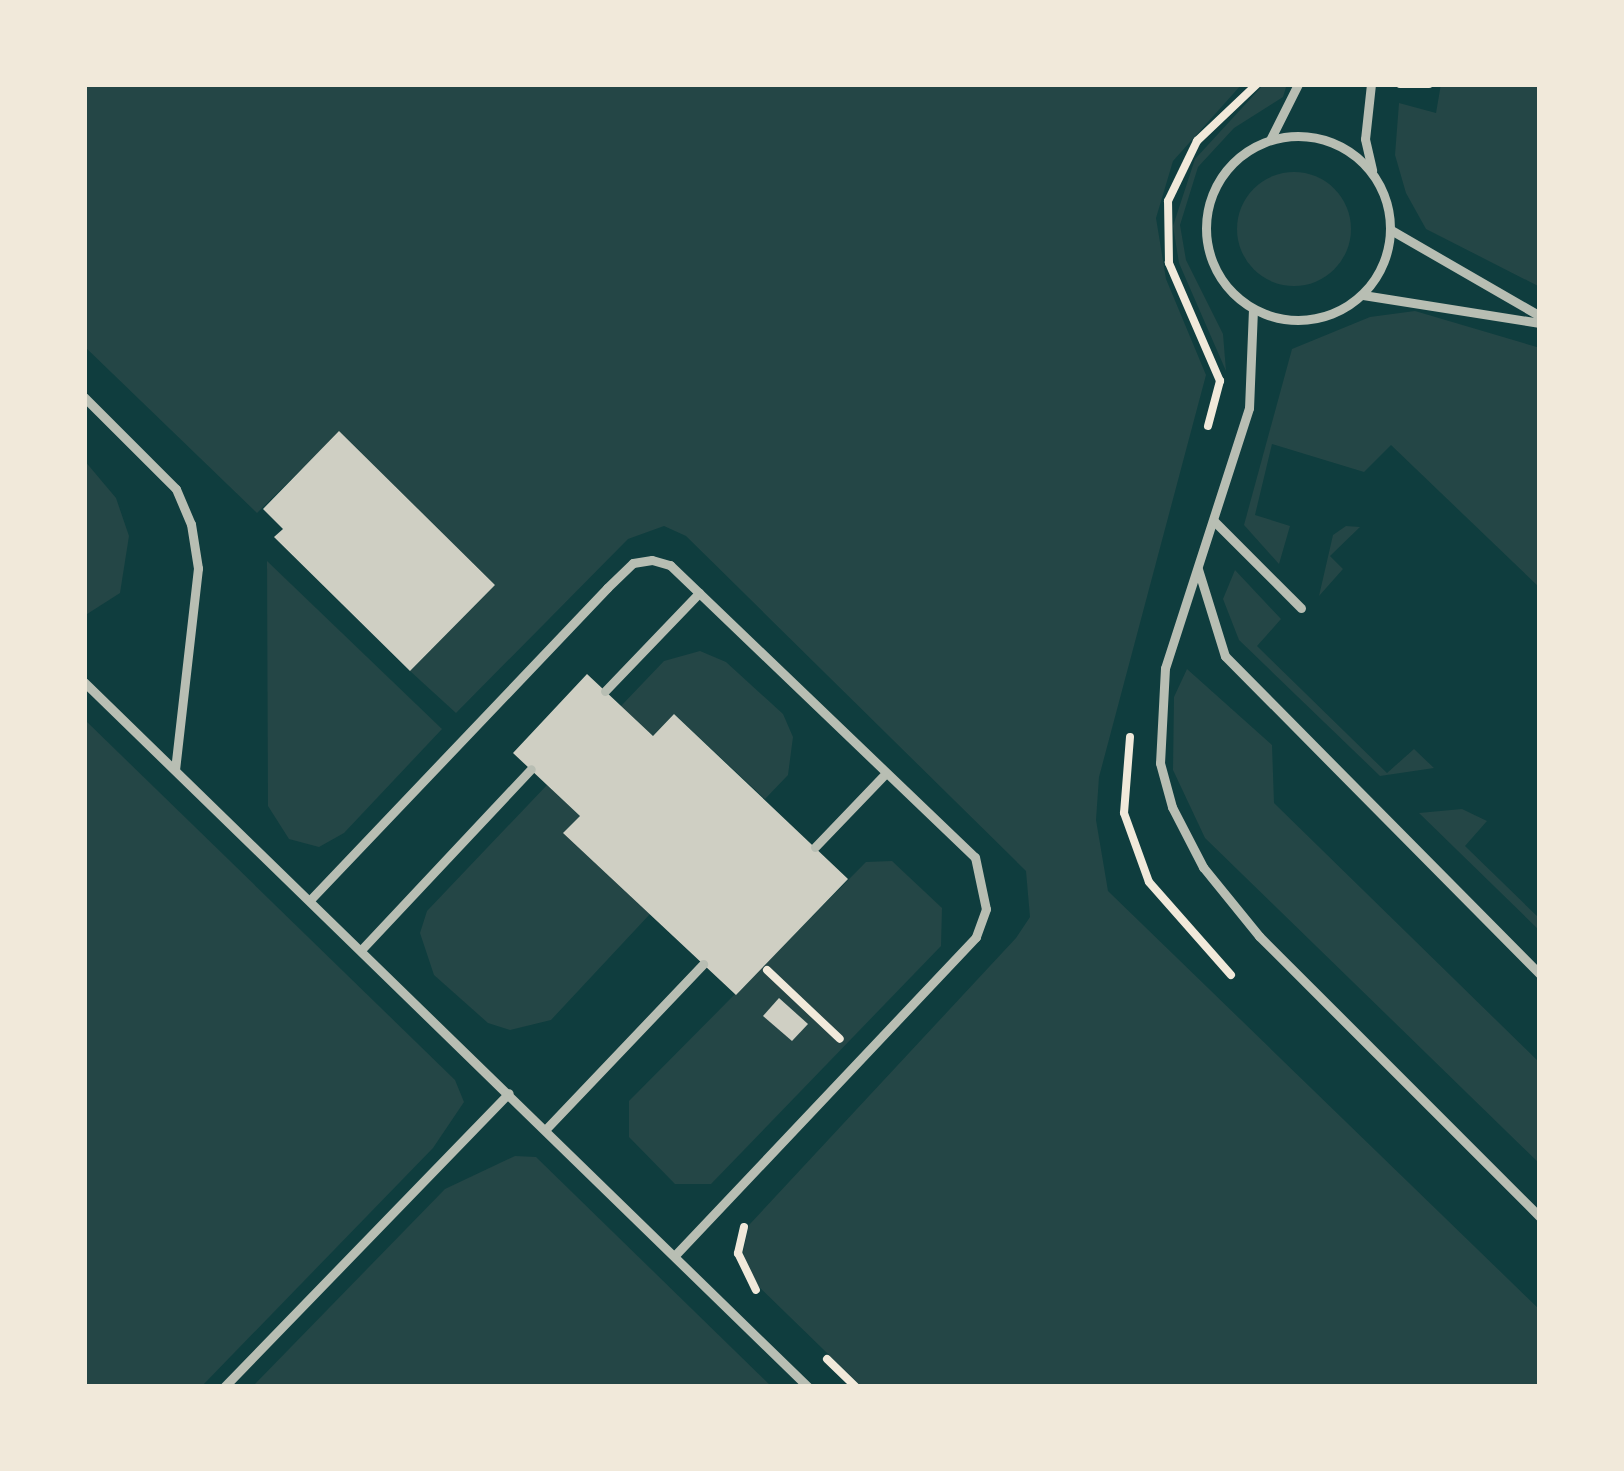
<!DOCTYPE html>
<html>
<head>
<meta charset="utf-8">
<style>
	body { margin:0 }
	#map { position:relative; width:1624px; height:1471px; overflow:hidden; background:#0f3d3e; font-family:"PT Sans",sans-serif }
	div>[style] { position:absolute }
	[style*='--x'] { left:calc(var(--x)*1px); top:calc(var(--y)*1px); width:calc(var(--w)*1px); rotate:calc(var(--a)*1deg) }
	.green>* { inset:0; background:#244646 }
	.round { border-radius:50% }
	.building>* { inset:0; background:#cfcfc3 }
	.path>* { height:8px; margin:-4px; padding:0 4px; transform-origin:4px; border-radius:4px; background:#f1e9da }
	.service>* { height:9px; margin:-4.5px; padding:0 4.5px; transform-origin:4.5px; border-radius:4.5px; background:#b8beb3 }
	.service>.ring { margin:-4.5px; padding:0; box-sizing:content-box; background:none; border:9px solid #b8beb3; border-radius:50% }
	span { translate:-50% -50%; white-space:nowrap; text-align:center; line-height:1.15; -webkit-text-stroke:10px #f1e9da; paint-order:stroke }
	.frame { position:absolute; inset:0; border:87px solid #f1e9da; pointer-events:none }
</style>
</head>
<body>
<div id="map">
	<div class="green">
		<div style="clip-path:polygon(84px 84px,1242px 84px,1173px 161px,1156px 218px,1166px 279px,1206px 375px,1099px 777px,1096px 820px,1108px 891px,1540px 1310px,1540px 1387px,862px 1387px,752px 1280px,743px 1252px,749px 1225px,1016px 938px,1030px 917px,1026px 871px,686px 536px,664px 526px,628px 539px,456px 713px,410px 671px,495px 585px,339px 432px,257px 513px,84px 346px)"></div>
		<div style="clip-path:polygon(1264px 84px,1287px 84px,1283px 97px,1234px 128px,1198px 167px,1180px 225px,1186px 260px,1223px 334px,1226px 371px,1179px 263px,1173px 226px,1195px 159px)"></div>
		<div style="clip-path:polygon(1441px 84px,1540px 84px,1540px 287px,1426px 229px,1406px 193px,1395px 155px,1399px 103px,1436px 113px)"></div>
		<div class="round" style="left:1237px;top:172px;width:114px;height:114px"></div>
		<div style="clip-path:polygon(1415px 311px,1540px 348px,1540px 588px,1391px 445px,1364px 472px,1272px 444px,1255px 515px,1290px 526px,1279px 564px,1244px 525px,1292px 349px,1370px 317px)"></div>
		<div style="clip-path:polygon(84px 460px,116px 498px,129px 536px,120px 593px,84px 616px)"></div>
		<div style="clip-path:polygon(1346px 526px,1360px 527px,1330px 556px,1343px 569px,1319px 596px,1333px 535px)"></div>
		<div style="clip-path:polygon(267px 561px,442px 729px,344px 833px,319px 847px,289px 839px,268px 806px)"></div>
		<div style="clip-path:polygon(1235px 570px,1281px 619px,1257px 646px,1387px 773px,1414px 749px,1434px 768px,1380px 776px,1239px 640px,1223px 599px)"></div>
		<div style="clip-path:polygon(700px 651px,726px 662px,783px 714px,793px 737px,788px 775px,765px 799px,674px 714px,653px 736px,621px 706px,664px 661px)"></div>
		<div style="clip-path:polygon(1187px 669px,1272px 745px,1274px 803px,1540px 1063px,1540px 1164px,1205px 838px,1173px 770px,1174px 697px)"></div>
		<div style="clip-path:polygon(84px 719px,455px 1080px,464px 1102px,433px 1148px,201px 1387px,84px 1387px)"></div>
		<div style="clip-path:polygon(547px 785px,580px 816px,564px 832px,650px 914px,551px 1020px,510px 1030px,488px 1023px,434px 975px,420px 933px,427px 911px)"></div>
		<div style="clip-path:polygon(1462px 809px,1487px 821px,1465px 846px,1540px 919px,1540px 931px,1419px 813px)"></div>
		<div style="clip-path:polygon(892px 861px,942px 908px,941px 946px,711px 1184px,675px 1184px,629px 1137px,629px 1101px,866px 862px)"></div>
		<div style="clip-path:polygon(515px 1156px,536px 1157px,772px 1387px,252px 1387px,445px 1189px)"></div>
	</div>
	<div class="building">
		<div style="clip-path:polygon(339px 431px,495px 585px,410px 671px,274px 537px,283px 529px,263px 509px)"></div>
		<div style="clip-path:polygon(587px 674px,653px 736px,674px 714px,848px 879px,736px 995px,563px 833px,580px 816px,513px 753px)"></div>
		<div style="clip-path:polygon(779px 998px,808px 1024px,792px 1041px,763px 1016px)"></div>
	</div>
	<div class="path">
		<div style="--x:1400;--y:84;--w:29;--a:0"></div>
		<div style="--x:1208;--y:426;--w:47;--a:-75.1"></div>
		<div style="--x:1220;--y:381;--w:129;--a:-113.4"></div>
		<div style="--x:1169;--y:263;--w:62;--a:-90.9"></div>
		<div style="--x:1168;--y:201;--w:67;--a:-64.2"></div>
		<div style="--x:1197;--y:141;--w:83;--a:-43.5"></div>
		<div style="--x:1130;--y:737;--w:76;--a:94.5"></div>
		<div style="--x:1124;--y:813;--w:73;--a:70.1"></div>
		<div style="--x:1149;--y:882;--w:124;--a:48.6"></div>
		<div style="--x:767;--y:970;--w:100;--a:43.4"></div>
		<div style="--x:744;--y:1227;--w:27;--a:103"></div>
		<div style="--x:738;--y:1253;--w:41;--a:64.1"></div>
		<div style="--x:827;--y:1359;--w:40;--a:44"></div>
	</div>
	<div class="service">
		<div style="--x:1371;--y:84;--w:55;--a:96.2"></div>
		<div style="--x:1365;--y:139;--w:32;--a:77"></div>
		<div class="ring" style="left:1206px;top:136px;width:175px;height:175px"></div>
		<div style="--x:1270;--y:140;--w:63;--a:-63.4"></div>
		<div style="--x:1391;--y:230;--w:172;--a:30"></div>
		<div style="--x:1363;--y:295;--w:179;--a:9"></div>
		<div style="--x:1253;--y:309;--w:99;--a:92.3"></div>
		<div style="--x:1249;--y:408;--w:273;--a:107.9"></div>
		<div style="--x:1165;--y:668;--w:95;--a:93"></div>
		<div style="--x:1160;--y:763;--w:46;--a:74.7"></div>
		<div style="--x:1172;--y:807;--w:68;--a:62.7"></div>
		<div style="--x:1203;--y:867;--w:89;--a:50.9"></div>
		<div style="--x:1259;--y:936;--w:397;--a:45"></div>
		<div style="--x:84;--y:397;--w:130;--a:45"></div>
		<div style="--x:176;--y:489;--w:38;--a:67"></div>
		<div style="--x:191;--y:524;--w:45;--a:81"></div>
		<div style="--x:198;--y:568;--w:203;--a:96.5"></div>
		<div style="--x:1214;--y:521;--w:123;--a:45"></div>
		<div style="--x:1198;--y:569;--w:91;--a:72.8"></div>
		<div style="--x:1225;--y:656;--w:448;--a:45.3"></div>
		<div style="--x:84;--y:682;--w:1011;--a:44.24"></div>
		<div style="--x:605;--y:691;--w:136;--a:-46.2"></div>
		<div style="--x:815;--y:847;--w:101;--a:-46.2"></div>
		<div style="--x:310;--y:900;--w:431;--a:-46.4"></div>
		<div style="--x:607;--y:588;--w:36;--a:-44"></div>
		<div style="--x:633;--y:563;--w:19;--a:-9"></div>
		<div style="--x:652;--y:560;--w:19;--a:16"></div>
		<div style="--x:670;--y:565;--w:422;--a:43.8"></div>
		<div style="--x:975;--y:857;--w:53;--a:78.1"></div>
		<div style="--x:986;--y:909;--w:30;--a:110"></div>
		<div style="--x:976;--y:937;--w:439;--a:133.4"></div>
		<div style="--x:361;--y:950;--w:248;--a:-46.8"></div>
		<div style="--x:546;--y:1129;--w:228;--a:-46.4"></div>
		<div style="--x:224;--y:1387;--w:409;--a:-45.9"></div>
	</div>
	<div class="frame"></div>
</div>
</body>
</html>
